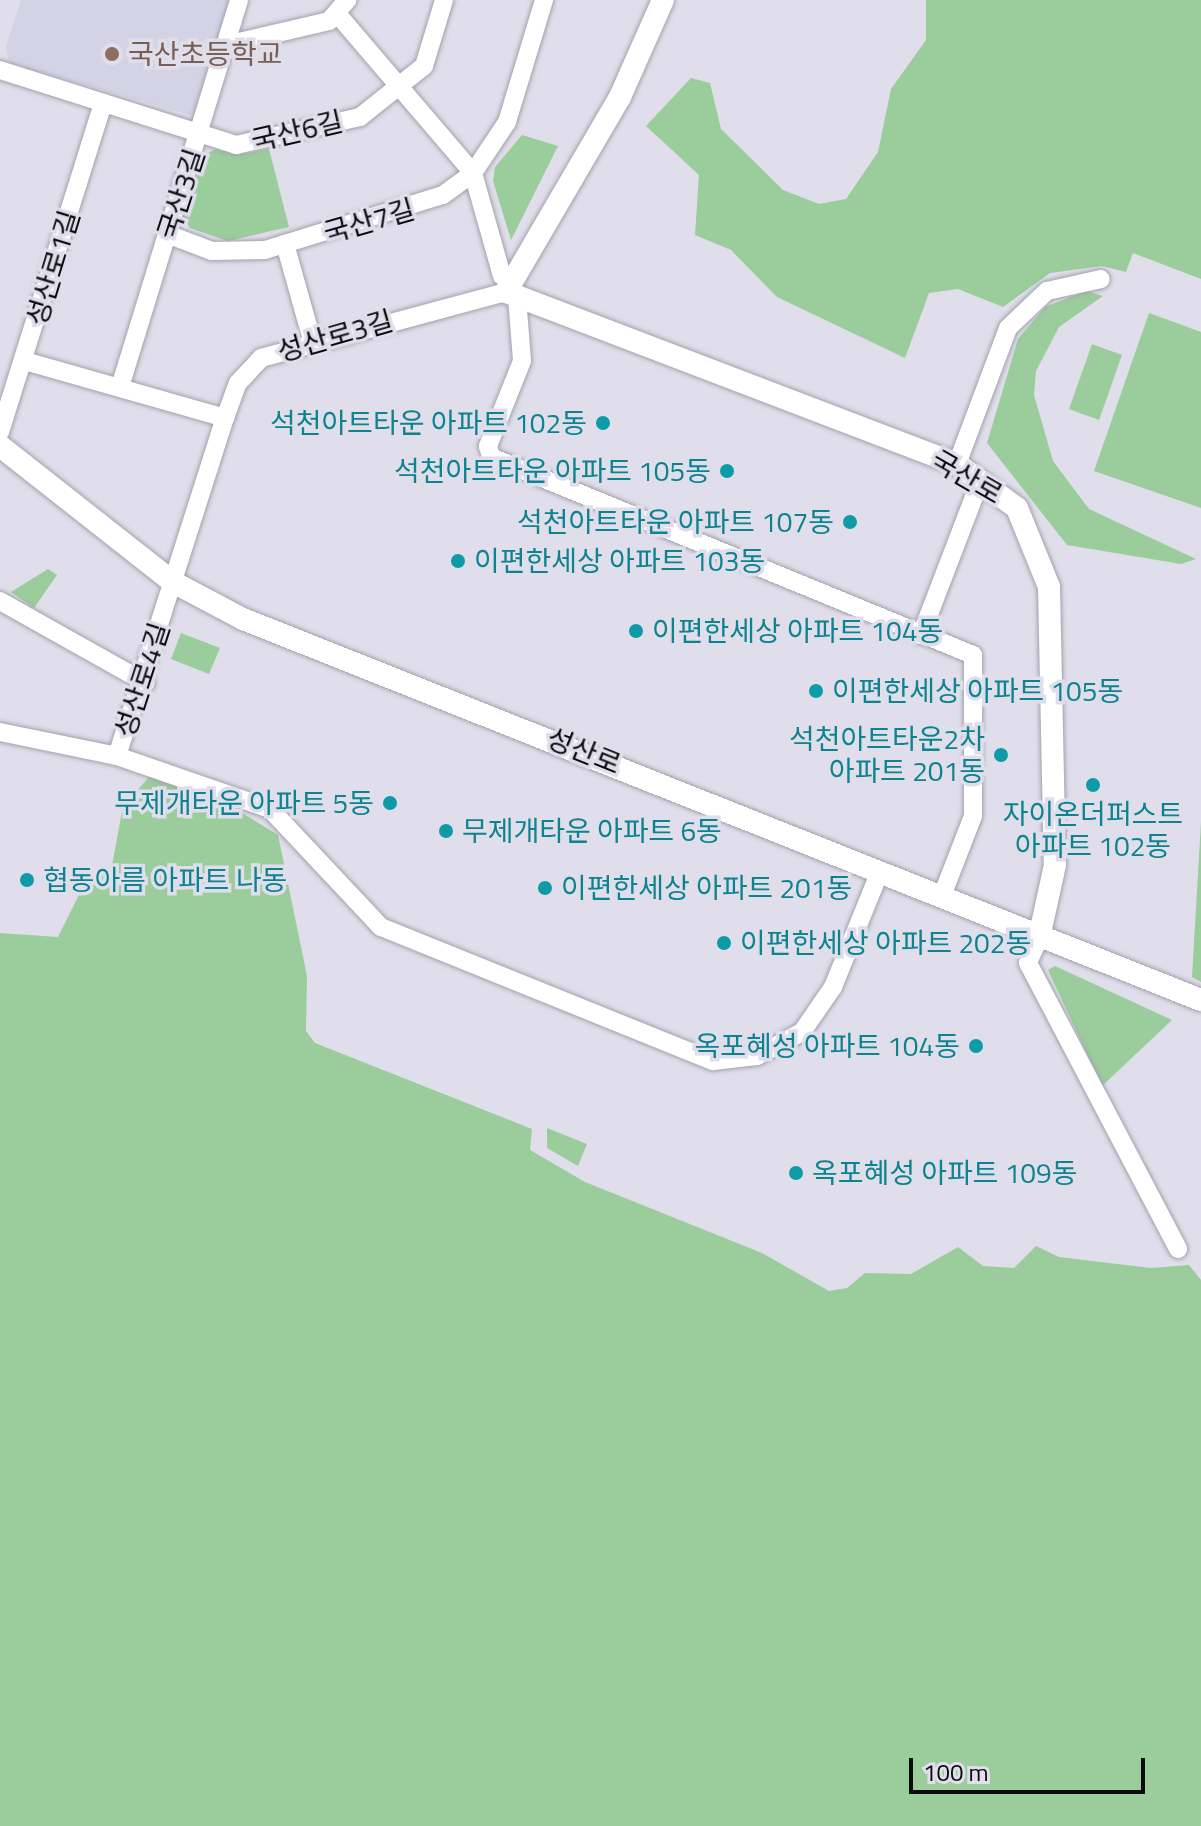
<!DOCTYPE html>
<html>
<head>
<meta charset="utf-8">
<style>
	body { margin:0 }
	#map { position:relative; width:1201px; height:1826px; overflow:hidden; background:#dfdeea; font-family:"Titillium Web","Noto Sans KR",sans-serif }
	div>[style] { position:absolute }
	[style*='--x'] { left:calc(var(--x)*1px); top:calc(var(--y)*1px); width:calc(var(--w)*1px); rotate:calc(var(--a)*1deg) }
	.built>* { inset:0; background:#d4d3e6 }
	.green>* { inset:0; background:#9bcc9c }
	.roads { filter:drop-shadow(0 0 2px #a2a2ad) drop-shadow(0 0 2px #a2a2ad) }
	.minor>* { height:18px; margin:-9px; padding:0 9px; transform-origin:9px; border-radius:9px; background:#fff }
	.tertiary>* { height:22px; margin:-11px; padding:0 11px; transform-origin:11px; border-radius:11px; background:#fff }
	.dots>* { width:22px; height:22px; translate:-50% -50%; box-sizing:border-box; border:4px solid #dfdeea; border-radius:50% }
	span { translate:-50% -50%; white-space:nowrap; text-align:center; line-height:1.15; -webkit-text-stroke:7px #dfdeea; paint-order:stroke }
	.education-label { font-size:28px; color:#785e54 }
	.left { translate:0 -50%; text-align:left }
	.street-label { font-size:28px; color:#0b0b0e }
	.culture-label { font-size:28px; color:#0d838f }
	.right { translate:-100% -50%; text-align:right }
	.scale { position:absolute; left:909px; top:1758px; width:236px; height:36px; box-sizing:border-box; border:4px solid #0b0b0e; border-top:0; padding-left:10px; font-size:24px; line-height:28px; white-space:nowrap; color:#0b0b0e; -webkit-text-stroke:6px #dfdeea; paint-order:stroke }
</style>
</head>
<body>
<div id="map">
	<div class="built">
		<div style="clip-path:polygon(21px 0,233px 0,200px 110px,190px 115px,9px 63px,6px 46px)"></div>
	</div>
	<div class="green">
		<div style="clip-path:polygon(926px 0,1201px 0,1201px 279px,1133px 253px,1126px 272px,1102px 266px,1050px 273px,1003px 307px,958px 289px,929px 293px,905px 358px,777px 297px,731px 250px,695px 235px,699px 175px,646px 126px,691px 78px,710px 83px,721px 129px,783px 190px,819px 204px,846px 199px,878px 152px,891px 89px,926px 40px)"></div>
		<div style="clip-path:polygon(522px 135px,558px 146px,511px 240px,493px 181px,495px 167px)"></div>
		<div style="clip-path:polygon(216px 149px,237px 155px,269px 149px,289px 227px,228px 241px,190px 228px,182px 215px,202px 156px)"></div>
		<div style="clip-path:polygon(1086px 291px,1103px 296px,1059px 327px,1036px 371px,1034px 395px,1053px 461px,1089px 509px,1196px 559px,1181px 564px,1067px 545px,987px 443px,1018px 339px,1045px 307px)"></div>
		<div style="clip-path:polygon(1149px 313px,1201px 332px,1201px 508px,1094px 471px)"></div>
		<div style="clip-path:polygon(1092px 344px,1122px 355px,1099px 420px,1069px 409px)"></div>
		<div style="clip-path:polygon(48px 569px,57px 575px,34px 608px,11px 592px)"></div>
		<div style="clip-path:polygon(181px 633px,220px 648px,209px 674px,171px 659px)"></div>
		<div style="clip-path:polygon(151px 775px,229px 805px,278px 835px,307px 976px,306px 1031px,315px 1043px,532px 1129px,530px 1150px,585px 1182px,762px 1253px,829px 1291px,847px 1288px,865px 1273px,911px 1274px,958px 1247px,983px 1266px,1014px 1268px,1036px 1246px,1059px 1257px,1151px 1268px,1189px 1265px,1201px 1280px,1201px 1826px,0 1826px,0 933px,58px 937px,84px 885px,111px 871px,123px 806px)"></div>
		<div style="clip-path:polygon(1201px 822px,1201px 982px,1192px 977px)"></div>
		<div style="clip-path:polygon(1055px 966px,1172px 1020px,1102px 1086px,1048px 970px)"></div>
		<div style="clip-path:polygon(547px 1128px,587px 1144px,578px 1166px,547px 1148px)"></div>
	</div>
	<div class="roads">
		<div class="minor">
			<div style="--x:339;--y:16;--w:206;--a:49.5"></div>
			<div style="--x:473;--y:173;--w:107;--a:74.3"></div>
			<div style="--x:226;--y:45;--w:106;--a:-13.1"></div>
			<div style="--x:329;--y:21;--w:28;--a:-49"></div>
			<div style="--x:0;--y:70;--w:248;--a:17.6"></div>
			<div style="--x:236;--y:145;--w:127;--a:-12.7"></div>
			<div style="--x:360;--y:117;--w:82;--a:-38.6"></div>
			<div style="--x:424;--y:66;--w:69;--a:-73.1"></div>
			<div style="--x:167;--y:234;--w:48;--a:20.7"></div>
			<div style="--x:212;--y:251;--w:53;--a:-1.1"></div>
			<div style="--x:265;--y:250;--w:186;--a:-17.2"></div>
			<div style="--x:443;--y:195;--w:37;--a:-36"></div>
			<div style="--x:473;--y:173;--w:61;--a:-56.3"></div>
			<div style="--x:507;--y:122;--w:127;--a:-73.1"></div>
			<div style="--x:285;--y:244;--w:100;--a:74.3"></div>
			<div style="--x:517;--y:297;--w:64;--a:85.5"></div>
			<div style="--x:522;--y:361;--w:92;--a:111.8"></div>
			<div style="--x:488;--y:446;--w:11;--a:75"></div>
			<div style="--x:491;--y:457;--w:521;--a:22.33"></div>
			<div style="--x:973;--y:655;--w:161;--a:90"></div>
			<div style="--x:973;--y:816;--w:86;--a:111.2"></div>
			<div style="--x:25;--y:361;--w:208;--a:15.9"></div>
			<div style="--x:120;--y:387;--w:405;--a:-72.9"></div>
			<div style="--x:0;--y:432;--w:345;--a:-72.6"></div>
			<div style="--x:957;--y:464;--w:145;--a:-69.4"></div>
			<div style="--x:1008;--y:328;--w:54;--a:-43.5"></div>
			<div style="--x:1047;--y:291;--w:55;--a:-12.5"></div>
			<div style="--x:0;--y:601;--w:167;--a:29.3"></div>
			<div style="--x:921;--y:635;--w:167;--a:-69"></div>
			<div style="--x:0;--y:732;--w:119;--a:11.6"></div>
			<div style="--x:117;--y:756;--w:355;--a:-72.3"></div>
			<div style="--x:225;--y:418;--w:37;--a:-70"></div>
			<div style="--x:238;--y:383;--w:34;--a:-47"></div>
			<div style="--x:261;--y:358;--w:254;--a:-15.1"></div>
			<div style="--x:117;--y:756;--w:162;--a:19.1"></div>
			<div style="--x:270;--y:809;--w:162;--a:46.8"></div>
			<div style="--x:381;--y:927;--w:358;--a:22"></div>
			<div style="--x:713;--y:1061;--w:44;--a:-6.5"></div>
			<div style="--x:757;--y:1056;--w:51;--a:-28.1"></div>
			<div style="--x:802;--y:1032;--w:55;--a:-55.4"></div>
			<div style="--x:833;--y:987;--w:125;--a:-67.9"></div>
			<div style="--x:1039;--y:938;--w:27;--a:114"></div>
			<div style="--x:1028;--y:963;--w:323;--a:62.3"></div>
		</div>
		<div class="tertiary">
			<div style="--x:506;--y:292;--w:483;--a:20.9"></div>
			<div style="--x:957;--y:464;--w:74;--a:36.3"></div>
			<div style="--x:1017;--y:508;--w:85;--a:67.9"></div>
			<div style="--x:1049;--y:587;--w:278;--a:88.8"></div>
			<div style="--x:1055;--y:865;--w:75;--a:102.4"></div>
			<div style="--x:506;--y:292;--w:226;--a:-59.7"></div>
			<div style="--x:620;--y:97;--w:106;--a:-66.1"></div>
			<div style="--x:0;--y:446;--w:220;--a:38.2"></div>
			<div style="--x:173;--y:582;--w:79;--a:27.9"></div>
			<div style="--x:243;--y:619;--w:1031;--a:21.69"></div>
		</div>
	</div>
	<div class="dots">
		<div style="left:112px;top:54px;background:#8d6e63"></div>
		<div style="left:603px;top:423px;background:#0f9aa8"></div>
		<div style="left:727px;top:471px;background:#0f9aa8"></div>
		<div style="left:850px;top:522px;background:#0f9aa8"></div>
		<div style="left:458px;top:561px;background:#0f9aa8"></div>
		<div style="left:636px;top:631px;background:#0f9aa8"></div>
		<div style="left:816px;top:691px;background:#0f9aa8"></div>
		<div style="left:1001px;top:755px;background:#0f9aa8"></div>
		<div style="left:1093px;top:785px;background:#0f9aa8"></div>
		<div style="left:390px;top:803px;background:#0f9aa8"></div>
		<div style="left:446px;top:831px;background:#0f9aa8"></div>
		<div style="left:27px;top:880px;background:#0f9aa8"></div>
		<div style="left:545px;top:888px;background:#0f9aa8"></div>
		<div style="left:724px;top:943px;background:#0f9aa8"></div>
		<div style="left:976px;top:1046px;background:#0f9aa8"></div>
		<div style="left:796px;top:1173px;background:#0f9aa8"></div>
	</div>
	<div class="education-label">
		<span class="left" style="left:128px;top:54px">국산초등학교</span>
	</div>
	<div class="street-label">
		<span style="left:297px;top:131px;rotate:-13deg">국산6길</span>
		<span style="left:181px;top:194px;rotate:-72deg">국산3길</span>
		<span style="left:369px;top:221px;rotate:-16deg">국산7길</span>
		<span style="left:53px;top:268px;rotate:-73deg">성산로1길</span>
		<span style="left:335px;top:336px;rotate:-16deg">성산로3길</span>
		<span style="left:967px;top:477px;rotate:30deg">국산로</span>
		<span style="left:142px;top:680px;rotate:-72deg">성산로4길</span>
		<span style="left:584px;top:751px;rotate:22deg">성산로</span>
	</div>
	<div class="culture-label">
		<span class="right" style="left:587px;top:423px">석천아트타운 아파트 102동</span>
		<span class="right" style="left:711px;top:471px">석천아트타운 아파트 105동</span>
		<span class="right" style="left:834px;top:522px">석천아트타운 아파트 107동</span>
		<span class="left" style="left:474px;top:561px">이편한세상 아파트 103동</span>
		<span class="left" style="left:652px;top:631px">이편한세상 아파트 104동</span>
		<span class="left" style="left:832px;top:691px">이편한세상 아파트 105동</span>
		<span class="right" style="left:985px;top:755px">석천아트타운2차<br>아파트 201동</span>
		<span class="right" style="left:374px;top:803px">무제개타운 아파트 5동</span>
		<span style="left:1093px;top:830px">자이온더퍼스트<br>아파트 102동</span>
		<span class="left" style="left:462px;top:831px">무제개타운 아파트 6동</span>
		<span class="left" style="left:43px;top:880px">협동아름 아파트 나동</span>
		<span class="left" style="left:561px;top:888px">이편한세상 아파트 201동</span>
		<span class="left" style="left:740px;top:943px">이편한세상 아파트 202동</span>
		<span class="right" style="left:960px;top:1046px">옥포혜성 아파트 104동</span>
		<span class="left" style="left:812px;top:1173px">옥포혜성 아파트 109동</span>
	</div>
	<div class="scale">100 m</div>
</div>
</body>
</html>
